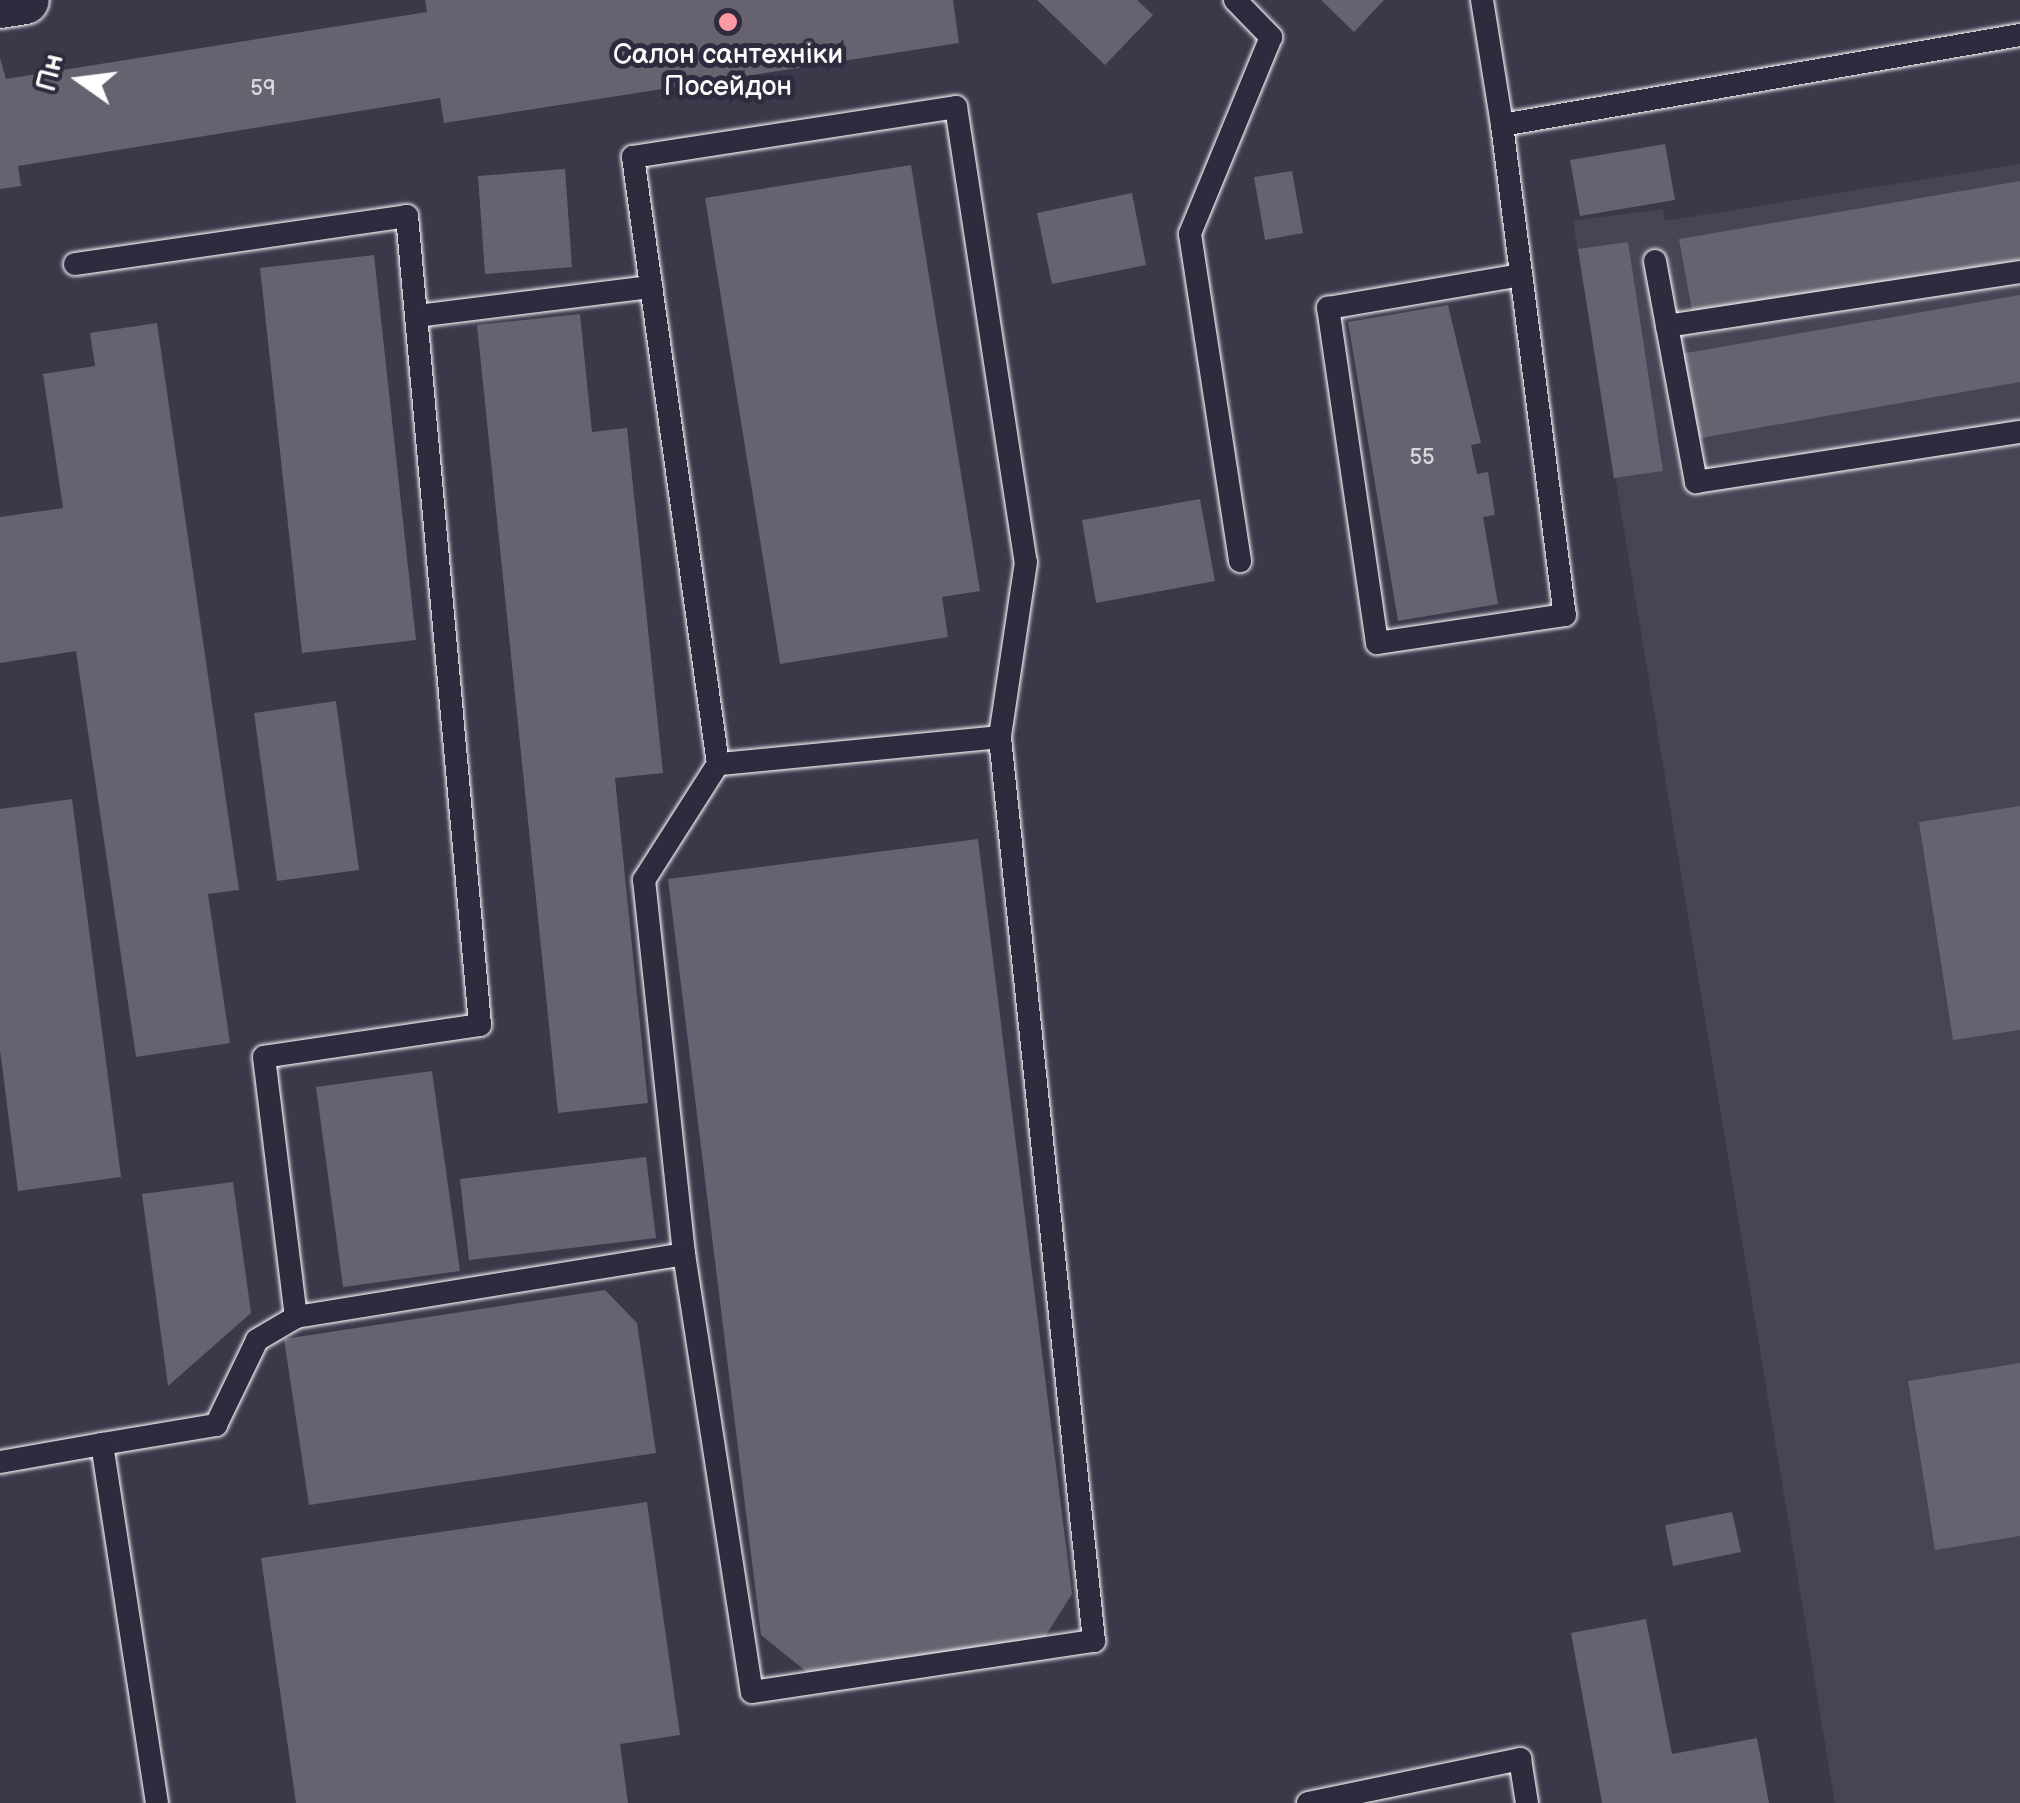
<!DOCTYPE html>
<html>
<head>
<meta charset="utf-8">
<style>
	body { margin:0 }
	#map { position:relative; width:2020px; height:1803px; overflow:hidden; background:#3c3749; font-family:"Balsamiq Sans",sans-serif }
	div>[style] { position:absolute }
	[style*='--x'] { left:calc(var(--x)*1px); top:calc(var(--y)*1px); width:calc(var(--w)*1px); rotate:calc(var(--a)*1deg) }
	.built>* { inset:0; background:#494455 }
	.building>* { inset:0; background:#666270 }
	.roads { filter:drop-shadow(0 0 2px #fff) drop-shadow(0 0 2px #fff) }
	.lane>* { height:22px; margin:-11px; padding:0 11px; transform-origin:11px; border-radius:11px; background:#2f2a3d }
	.street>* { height:48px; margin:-24px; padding:0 24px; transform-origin:24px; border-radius:24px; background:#2f2a3d }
	.dots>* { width:28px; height:28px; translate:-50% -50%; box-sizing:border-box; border:5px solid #2f2a3d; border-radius:50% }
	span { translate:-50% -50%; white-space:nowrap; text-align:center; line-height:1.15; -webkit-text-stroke:10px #2f2a3d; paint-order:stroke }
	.number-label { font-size:22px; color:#d9d8db }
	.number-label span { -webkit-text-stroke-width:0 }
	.poi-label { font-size:28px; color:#fff }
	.north { position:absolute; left:30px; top:30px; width:100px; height:100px; -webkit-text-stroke:8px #2f2a3d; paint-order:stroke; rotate:284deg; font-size:28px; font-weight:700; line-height:40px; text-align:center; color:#fff }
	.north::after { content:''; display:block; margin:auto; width:35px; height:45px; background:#fff; clip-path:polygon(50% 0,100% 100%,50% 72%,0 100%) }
</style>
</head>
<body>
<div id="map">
	<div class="built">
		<div style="clip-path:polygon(2020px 164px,2020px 1803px,1835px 1803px,1573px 221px,1663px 209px,1665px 221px)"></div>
	</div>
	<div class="building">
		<div style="clip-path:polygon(425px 0,953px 0,959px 43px,444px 123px,440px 98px,18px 166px,21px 186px,0 189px,0 58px,6px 79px,427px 12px)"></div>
		<div style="clip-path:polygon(1037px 0,1137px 0,1153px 15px,1105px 65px)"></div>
		<div style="clip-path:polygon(1321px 0,1384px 0,1354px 32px)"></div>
		<div style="clip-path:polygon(1665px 144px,1675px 200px,1580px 216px,1570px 160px)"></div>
		<div style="clip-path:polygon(911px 165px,980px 591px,942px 597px,948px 637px,780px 664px,705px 198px)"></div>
		<div style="clip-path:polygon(565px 169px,572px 267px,485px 274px,478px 176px)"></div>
		<div style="clip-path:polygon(1292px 171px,1303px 233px,1265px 240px,1254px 177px)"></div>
		<div style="clip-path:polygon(2020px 181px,2020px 259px,1693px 316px,1679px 239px)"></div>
		<div style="clip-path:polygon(1132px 193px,1146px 265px,1052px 284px,1037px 213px)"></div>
		<div style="clip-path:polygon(1628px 242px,1663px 471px,1614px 478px,1578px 249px)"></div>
		<div style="clip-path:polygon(374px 255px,416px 640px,302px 653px,260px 268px)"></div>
		<div style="clip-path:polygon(2020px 295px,2020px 382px,1695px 439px,1680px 354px)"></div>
		<div style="clip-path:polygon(1448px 305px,1481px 443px,1471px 445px,1477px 474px,1488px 472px,1495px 515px,1483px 517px,1498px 604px,1398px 621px,1348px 322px)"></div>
		<div style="clip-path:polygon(580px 314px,592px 432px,627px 428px,663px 773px,615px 778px,648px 1103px,558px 1113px,477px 325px)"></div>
		<div style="clip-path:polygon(157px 323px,239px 890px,208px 894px,230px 1043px,136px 1057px,76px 651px,0 663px,0 517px,63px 508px,43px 374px,95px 366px,90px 333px)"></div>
		<div style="clip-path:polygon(1200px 499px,1215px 581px,1096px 603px,1082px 520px)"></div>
		<div style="clip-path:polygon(336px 701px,359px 870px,277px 881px,254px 713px)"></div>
		<div style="clip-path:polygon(72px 799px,121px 1177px,18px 1191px,0 1050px,0 809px)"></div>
		<div style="clip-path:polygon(2020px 806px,2020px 1030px,1953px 1040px,1919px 822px)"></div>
		<div style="clip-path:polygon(978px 839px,1072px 1594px,1043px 1640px,808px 1673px,761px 1635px,668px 879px)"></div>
		<div style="clip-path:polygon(432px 1071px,460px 1271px,343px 1287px,316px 1087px)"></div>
		<div style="clip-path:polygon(646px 1157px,656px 1238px,469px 1260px,460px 1179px)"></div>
		<div style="clip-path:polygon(233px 1182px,251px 1313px,168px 1386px,142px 1194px)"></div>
		<div style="clip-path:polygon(605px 1290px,637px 1323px,656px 1453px,309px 1505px,284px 1339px)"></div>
		<div style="clip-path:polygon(2020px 1363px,2020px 1536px,1935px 1550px,1908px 1381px)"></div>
		<div style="clip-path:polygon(647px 1502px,680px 1735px,620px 1744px,628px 1803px,296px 1803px,261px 1558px)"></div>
		<div style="clip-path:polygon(1732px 1512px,1741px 1552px,1673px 1566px,1665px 1525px)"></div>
		<div style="clip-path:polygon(1646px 1619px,1672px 1754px,1757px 1738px,1769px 1803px,1602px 1803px,1571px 1633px)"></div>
	</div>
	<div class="roads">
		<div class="lane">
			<div style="--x:1235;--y:0;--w:52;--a:45.8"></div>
			<div style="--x:1271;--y:37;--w:213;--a:112.4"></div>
			<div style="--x:1190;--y:234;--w:331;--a:81.3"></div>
			<div style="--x:1482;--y:0;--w:127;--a:80.9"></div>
			<div style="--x:1502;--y:125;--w:526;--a:-9.86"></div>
			<div style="--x:1502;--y:125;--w:494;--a:82.7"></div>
			<div style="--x:1565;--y:615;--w:190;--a:171.5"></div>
			<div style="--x:1377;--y:643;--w:339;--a:-98.3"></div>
			<div style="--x:1328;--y:308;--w:196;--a:-9.7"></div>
			<div style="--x:1655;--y:261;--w:225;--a:79.5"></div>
			<div style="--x:1696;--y:482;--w:328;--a:-8.8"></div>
			<div style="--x:75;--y:264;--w:335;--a:-8.2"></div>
			<div style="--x:407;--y:216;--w:812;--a:84.84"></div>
			<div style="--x:480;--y:1025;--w:218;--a:171.6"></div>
			<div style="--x:264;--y:1057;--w:262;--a:83"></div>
			<div style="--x:417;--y:316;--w:236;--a:-7.1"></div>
			<div style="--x:1667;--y:326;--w:357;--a:-8.7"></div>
			<div style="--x:684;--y:1254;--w:376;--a:-96.1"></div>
			<div style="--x:644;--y:880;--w:138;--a:-57.5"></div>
			<div style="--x:102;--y:1444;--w:116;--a:-9.5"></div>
			<div style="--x:216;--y:1425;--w:94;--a:-64.2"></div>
			<div style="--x:257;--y:1340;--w:45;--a:-30.5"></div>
			<div style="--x:296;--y:1317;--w:393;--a:-9.2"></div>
			<div style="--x:684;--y:1254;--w:443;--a:81.2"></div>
			<div style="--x:752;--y:1692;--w:346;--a:-8.5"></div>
			<div style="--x:1094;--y:1641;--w:909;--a:-95.94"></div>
			<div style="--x:1000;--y:737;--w:283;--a:174.5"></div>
			<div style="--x:718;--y:764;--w:613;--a:-97.97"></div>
			<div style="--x:633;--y:157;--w:327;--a:-8.8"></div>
			<div style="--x:956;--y:107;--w:460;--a:81.3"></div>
			<div style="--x:1026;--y:562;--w:177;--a:98.5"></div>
			<div style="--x:0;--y:1462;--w:104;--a:-10"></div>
			<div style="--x:102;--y:1444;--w:363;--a:81.3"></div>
			<div style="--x:1308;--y:1803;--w:217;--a:-11.7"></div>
			<div style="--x:1520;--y:1759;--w:45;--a:81"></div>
		</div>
		<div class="street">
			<div style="--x:0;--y:4;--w:25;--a:-9"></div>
		</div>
	</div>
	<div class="dots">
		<div style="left:728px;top:22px;background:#ff9aa2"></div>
	</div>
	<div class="number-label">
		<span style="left:263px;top:89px">59</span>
		<span style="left:1422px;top:458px">55</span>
	</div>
	<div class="poi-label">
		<span style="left:728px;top:71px">Салон сантехніки<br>Посейдон</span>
	</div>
	<div class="north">Пн</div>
</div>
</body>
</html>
